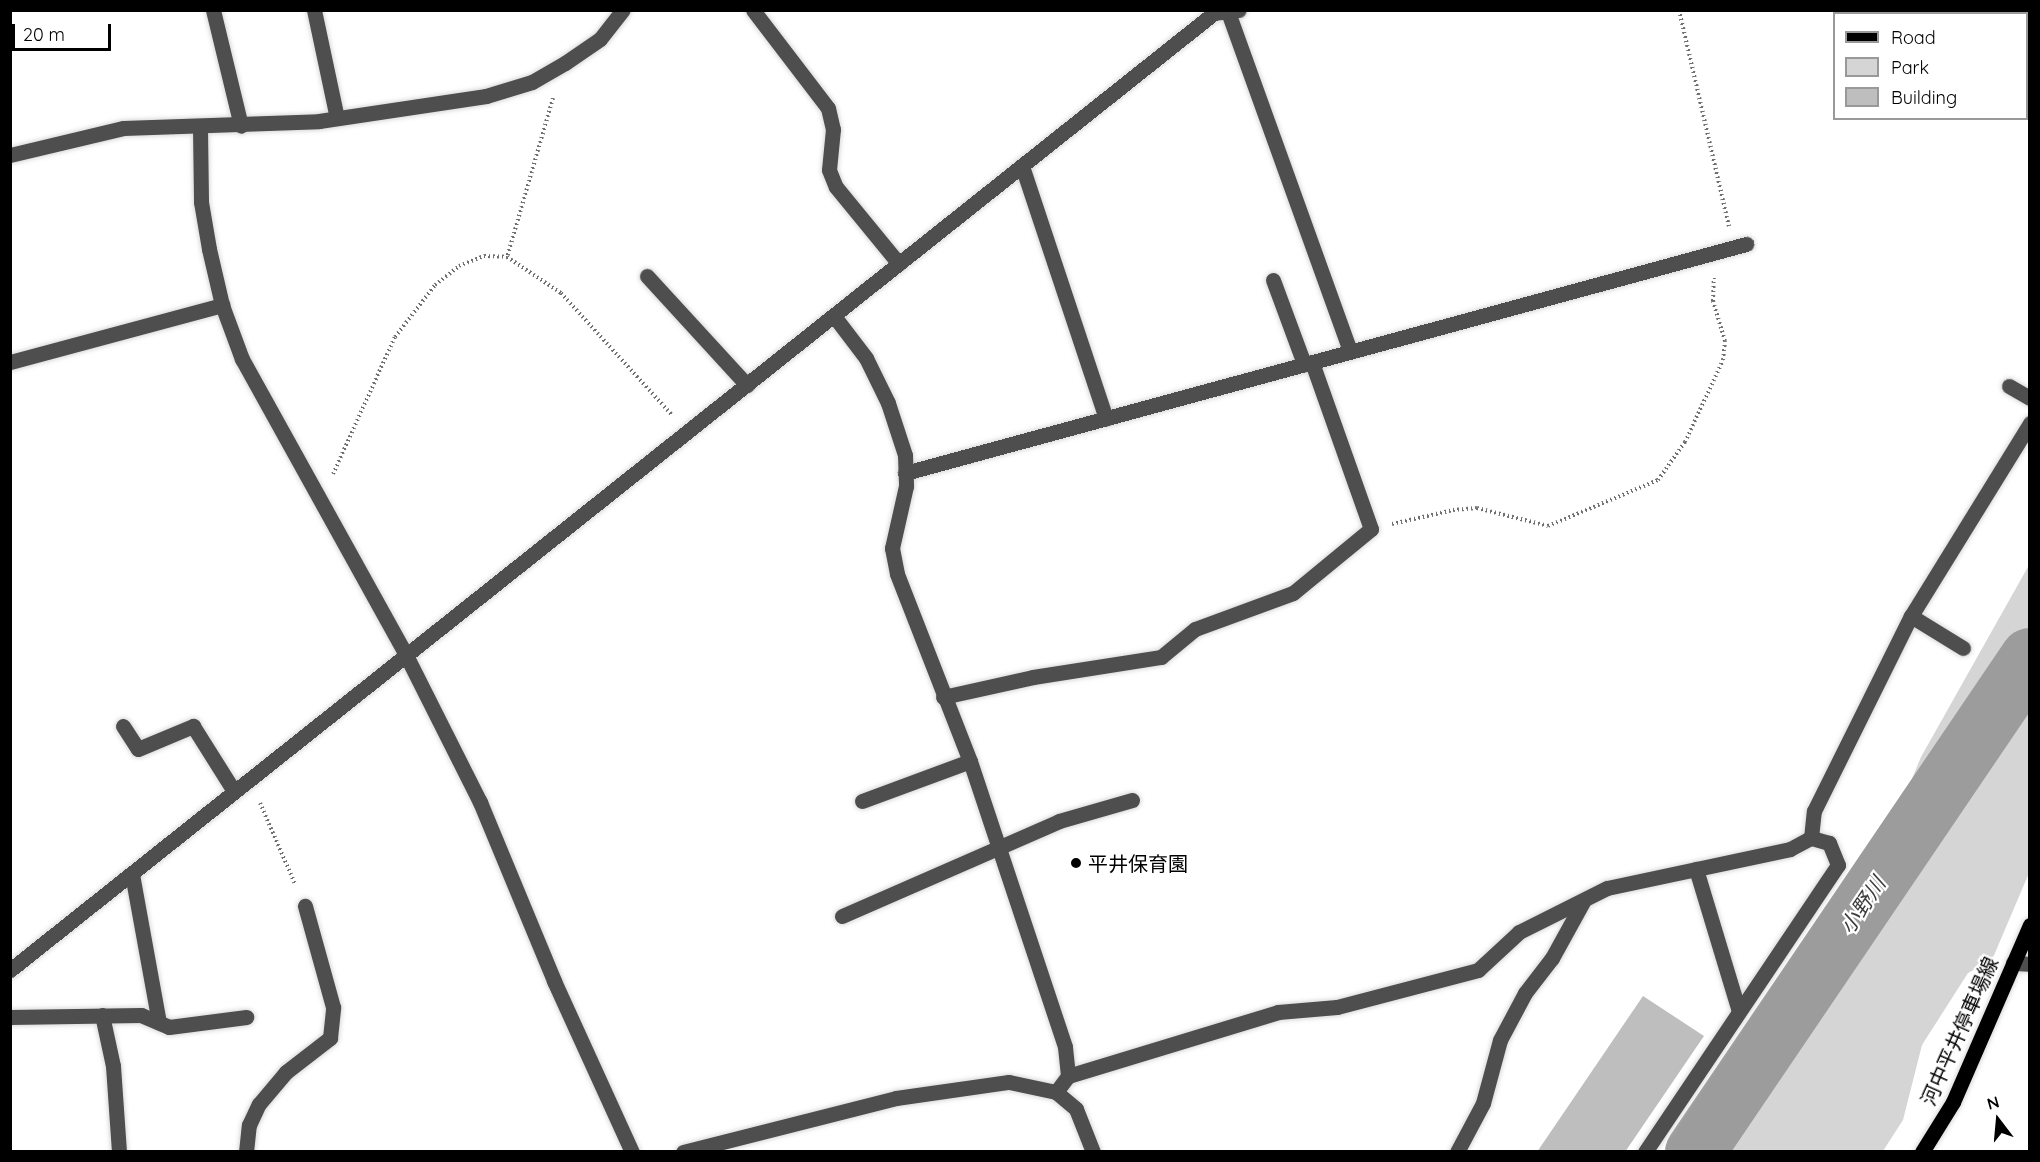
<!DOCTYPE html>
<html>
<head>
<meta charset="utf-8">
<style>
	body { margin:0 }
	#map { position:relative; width:2040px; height:1162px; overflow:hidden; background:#fff; font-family:Quicksand,"Noto Sans JP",sans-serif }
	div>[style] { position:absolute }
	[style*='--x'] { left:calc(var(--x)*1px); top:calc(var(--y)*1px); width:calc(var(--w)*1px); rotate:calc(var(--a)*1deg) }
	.green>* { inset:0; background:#d5d5d5 }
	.river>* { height:60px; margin:-30px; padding:0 30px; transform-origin:30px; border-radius:30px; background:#9c9c9c }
	.building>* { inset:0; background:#bebebe }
	.path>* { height:4px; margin-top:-2px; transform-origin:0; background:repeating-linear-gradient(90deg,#707070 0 1.5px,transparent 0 4.5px) }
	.roads { filter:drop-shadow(0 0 2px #dbdbdb) drop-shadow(0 0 2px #dbdbdb) }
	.minor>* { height:15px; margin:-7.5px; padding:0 7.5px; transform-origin:7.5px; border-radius:7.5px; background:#4e4e4e }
	.major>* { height:15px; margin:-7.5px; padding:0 7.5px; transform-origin:7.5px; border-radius:7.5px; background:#000 }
	.dots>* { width:16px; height:16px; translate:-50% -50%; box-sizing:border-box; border:3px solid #fff; border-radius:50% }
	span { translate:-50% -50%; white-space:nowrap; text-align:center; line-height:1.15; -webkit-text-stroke:4.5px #fff; paint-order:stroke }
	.poi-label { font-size:20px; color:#000 }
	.left { translate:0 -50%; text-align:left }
	.street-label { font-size:20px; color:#000 }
	.water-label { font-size:21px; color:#3d3d3d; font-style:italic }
	.frame { position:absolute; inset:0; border:12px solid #000; pointer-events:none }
	.legend { position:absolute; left:1833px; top:12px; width:195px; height:108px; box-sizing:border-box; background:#fff; border:2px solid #999; margin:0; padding:8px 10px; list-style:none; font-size:18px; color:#000 }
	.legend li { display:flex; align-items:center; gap:12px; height:30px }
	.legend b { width:30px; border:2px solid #999 }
	.north { position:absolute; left:1968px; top:1090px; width:60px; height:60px; -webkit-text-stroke:4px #fff; paint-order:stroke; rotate:344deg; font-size:16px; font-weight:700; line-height:24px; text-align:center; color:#000 }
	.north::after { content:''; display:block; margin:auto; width:21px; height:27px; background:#000; clip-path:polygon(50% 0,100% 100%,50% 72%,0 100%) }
	.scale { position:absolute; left:12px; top:24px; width:99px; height:27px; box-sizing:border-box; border:3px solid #000; border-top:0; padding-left:8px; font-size:18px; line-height:21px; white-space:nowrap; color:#000; -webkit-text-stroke:4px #fff; paint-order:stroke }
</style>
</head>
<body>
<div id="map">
	<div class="green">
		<div style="clip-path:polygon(2029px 565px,2029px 873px,1992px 960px,1968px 973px,1922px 1045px,1903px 1120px,1883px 1151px,1674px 1151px,1878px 860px,1921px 757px)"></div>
	</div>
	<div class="river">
		<div style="--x:1695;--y:1152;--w:597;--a:-55.86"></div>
	</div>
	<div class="building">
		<div style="clip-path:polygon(1643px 996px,1704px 1036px,1625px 1152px,1537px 1152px)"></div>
	</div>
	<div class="path">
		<div style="--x:1679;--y:10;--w:222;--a:77"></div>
		<div style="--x:553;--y:98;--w:166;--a:106.1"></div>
		<div style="--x:507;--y:257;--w:65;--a:33.7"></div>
		<div style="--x:561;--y:293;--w:164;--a:47.7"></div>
		<div style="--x:333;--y:474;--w:150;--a:-65.7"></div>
		<div style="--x:395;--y:337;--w:66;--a:-52.4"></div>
		<div style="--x:435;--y:285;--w:31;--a:-38"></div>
		<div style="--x:459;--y:266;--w:27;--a:-22"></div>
		<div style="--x:484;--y:256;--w:23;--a:2"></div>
		<div style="--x:1392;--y:524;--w:63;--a:-12.9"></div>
		<div style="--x:1453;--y:510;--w:24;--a:-5"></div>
		<div style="--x:1477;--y:508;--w:73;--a:14.2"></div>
		<div style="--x:1548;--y:526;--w:119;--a:-22.7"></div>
		<div style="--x:1658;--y:480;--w:47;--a:-54.6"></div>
		<div style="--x:1685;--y:442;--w:90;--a:-65.1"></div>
		<div style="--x:1723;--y:360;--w:19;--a:-84"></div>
		<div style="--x:1725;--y:341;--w:42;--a:-106.7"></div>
		<div style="--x:1713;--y:301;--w:23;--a:-88"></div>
		<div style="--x:260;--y:803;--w:88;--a:66.6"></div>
	</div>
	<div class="roads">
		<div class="minor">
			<div style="--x:213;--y:10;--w:119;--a:76.4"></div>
			<div style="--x:314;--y:10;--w:110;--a:78"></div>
			<div style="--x:753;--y:10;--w:123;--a:52.6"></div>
			<div style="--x:828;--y:108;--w:22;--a:77"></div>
			<div style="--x:833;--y:129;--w:41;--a:95.6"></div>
			<div style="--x:829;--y:170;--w:18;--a:68"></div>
			<div style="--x:836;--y:187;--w:99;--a:50.7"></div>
			<div style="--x:1228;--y:12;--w:360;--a:70.2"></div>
			<div style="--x:200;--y:128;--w:74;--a:89.2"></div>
			<div style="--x:201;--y:202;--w:48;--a:80.3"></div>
			<div style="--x:209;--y:249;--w:57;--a:76.9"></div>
			<div style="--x:222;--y:305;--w:58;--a:69.7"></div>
			<div style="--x:242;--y:359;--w:338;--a:61"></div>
			<div style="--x:406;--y:655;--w:165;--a:63.3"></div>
			<div style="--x:480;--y:802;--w:194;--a:67.5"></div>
			<div style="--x:554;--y:981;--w:188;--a:65.5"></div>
			<div style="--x:10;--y:155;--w:116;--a:-13.4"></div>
			<div style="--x:123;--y:128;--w:196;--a:-2"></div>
			<div style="--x:319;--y:121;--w:169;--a:-8.5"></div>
			<div style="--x:486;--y:96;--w:48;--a:-16.9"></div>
			<div style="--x:532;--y:82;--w:38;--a:-30"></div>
			<div style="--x:565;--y:63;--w:42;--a:-34.4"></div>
			<div style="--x:600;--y:39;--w:37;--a:-52"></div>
			<div style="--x:1022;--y:166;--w:266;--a:71.6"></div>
			<div style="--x:647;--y:276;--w:148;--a:47.5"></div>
			<div style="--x:1273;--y:280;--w:90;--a:69.7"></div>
			<div style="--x:834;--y:316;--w:53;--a:52.7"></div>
			<div style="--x:866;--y:358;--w:50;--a:63.9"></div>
			<div style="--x:888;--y:403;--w:55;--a:71.9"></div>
			<div style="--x:905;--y:455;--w:31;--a:88"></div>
			<div style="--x:906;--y:486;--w:64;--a:102.7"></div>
			<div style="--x:892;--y:548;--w:26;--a:79"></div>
			<div style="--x:897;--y:574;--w:201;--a:68.7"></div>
			<div style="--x:970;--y:761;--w:301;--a:71.6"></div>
			<div style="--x:1065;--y:1047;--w:29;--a:84"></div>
			<div style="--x:10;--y:362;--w:220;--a:-15"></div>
			<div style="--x:2009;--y:386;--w:24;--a:30"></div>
			<div style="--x:905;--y:473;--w:872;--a:-15.23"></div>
			<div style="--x:1911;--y:616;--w:61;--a:31.6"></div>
			<div style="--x:943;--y:697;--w:92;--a:-12.5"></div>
			<div style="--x:1033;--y:677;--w:130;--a:-8.9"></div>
			<div style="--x:1161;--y:657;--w:44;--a:-39.5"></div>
			<div style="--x:1195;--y:629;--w:104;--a:-20.2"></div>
			<div style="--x:1293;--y:593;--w:101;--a:-39.4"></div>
			<div style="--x:1371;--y:529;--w:177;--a:-109.5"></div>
			<div style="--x:123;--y:726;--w:27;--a:57"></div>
			<div style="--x:138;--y:749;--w:60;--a:-22.7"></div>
			<div style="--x:193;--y:726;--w:77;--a:57.8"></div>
			<div style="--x:862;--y:801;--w:115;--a:-20.3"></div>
			<div style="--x:1696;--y:869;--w:148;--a:73.2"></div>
			<div style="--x:132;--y:874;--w:151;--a:79.7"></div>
			<div style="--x:842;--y:916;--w:237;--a:-23.6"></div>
			<div style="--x:1059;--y:821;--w:76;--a:-16"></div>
			<div style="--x:2013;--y:963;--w:17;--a:3"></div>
			<div style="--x:10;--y:970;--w:1538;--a:-38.48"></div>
			<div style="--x:1214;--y:13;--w:25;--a:-7"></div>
			<div style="--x:102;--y:1015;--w:52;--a:77.8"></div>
			<div style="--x:113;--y:1066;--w:86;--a:86"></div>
			<div style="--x:10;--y:1017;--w:131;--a:-0.9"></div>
			<div style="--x:141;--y:1015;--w:30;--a:23"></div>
			<div style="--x:169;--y:1027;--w:78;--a:-7.4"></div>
			<div style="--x:1056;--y:1092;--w:20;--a:-53"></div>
			<div style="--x:1068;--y:1076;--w:220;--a:-16.9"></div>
			<div style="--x:1278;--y:1012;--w:59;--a:-4.8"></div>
			<div style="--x:1337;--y:1007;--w:146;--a:-14.7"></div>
			<div style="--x:1478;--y:970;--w:56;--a:-42.8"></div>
			<div style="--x:1519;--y:932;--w:98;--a:-26.6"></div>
			<div style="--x:1607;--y:888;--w:187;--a:-12"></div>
			<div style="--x:1790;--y:849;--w:24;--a:-28"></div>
			<div style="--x:1811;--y:838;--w:27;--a:-84"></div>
			<div style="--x:1814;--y:811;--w:218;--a:-63.6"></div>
			<div style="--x:1911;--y:616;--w:227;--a:-58.3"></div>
			<div style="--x:246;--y:1152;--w:27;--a:-84"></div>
			<div style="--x:249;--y:1125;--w:23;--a:-65"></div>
			<div style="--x:259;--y:1104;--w:42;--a:-49.8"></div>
			<div style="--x:286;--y:1072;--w:56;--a:-37.7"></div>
			<div style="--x:330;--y:1038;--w:31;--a:-84"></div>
			<div style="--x:333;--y:1007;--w:105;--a:-105.5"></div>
			<div style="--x:683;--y:1152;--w:220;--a:-14.2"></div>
			<div style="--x:896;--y:1098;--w:114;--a:-8.1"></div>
			<div style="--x:1009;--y:1082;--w:48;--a:12"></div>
			<div style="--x:1056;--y:1092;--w:26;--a:40"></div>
			<div style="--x:1076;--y:1109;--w:46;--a:68.4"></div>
			<div style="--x:1457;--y:1152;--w:55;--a:-62"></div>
			<div style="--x:1483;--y:1103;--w:65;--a:-74.9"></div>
			<div style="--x:1500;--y:1040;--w:53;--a:-62"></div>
			<div style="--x:1525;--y:993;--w:44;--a:-52.4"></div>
			<div style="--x:1552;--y:958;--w:66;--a:-61.1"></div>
			<div style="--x:1645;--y:1152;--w:346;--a:-56.1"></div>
			<div style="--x:1838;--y:865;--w:24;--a:-112"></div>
			<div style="--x:1829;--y:843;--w:19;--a:-164"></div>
		</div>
		<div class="major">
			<div style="--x:1922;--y:1152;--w:59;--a:-58.2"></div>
			<div style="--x:1953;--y:1102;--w:193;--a:-66.5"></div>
		</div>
	</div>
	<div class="dots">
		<div style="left:1076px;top:863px;background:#000"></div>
	</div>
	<div class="poi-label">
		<span class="left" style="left:1088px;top:863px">平井保育園</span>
	</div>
	<div class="street-label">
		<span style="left:1959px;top:1031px;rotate:-66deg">河中平井停車場線</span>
	</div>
	<div class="water-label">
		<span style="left:1862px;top:905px;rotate:-56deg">小野川</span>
	</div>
	<div class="frame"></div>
	<ul class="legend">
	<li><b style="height:8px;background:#000"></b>Road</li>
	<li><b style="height:16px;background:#d5d5d5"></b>Park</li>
	<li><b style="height:16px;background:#bebebe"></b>Building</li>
	</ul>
	<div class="north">N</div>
	<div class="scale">20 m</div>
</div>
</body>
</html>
